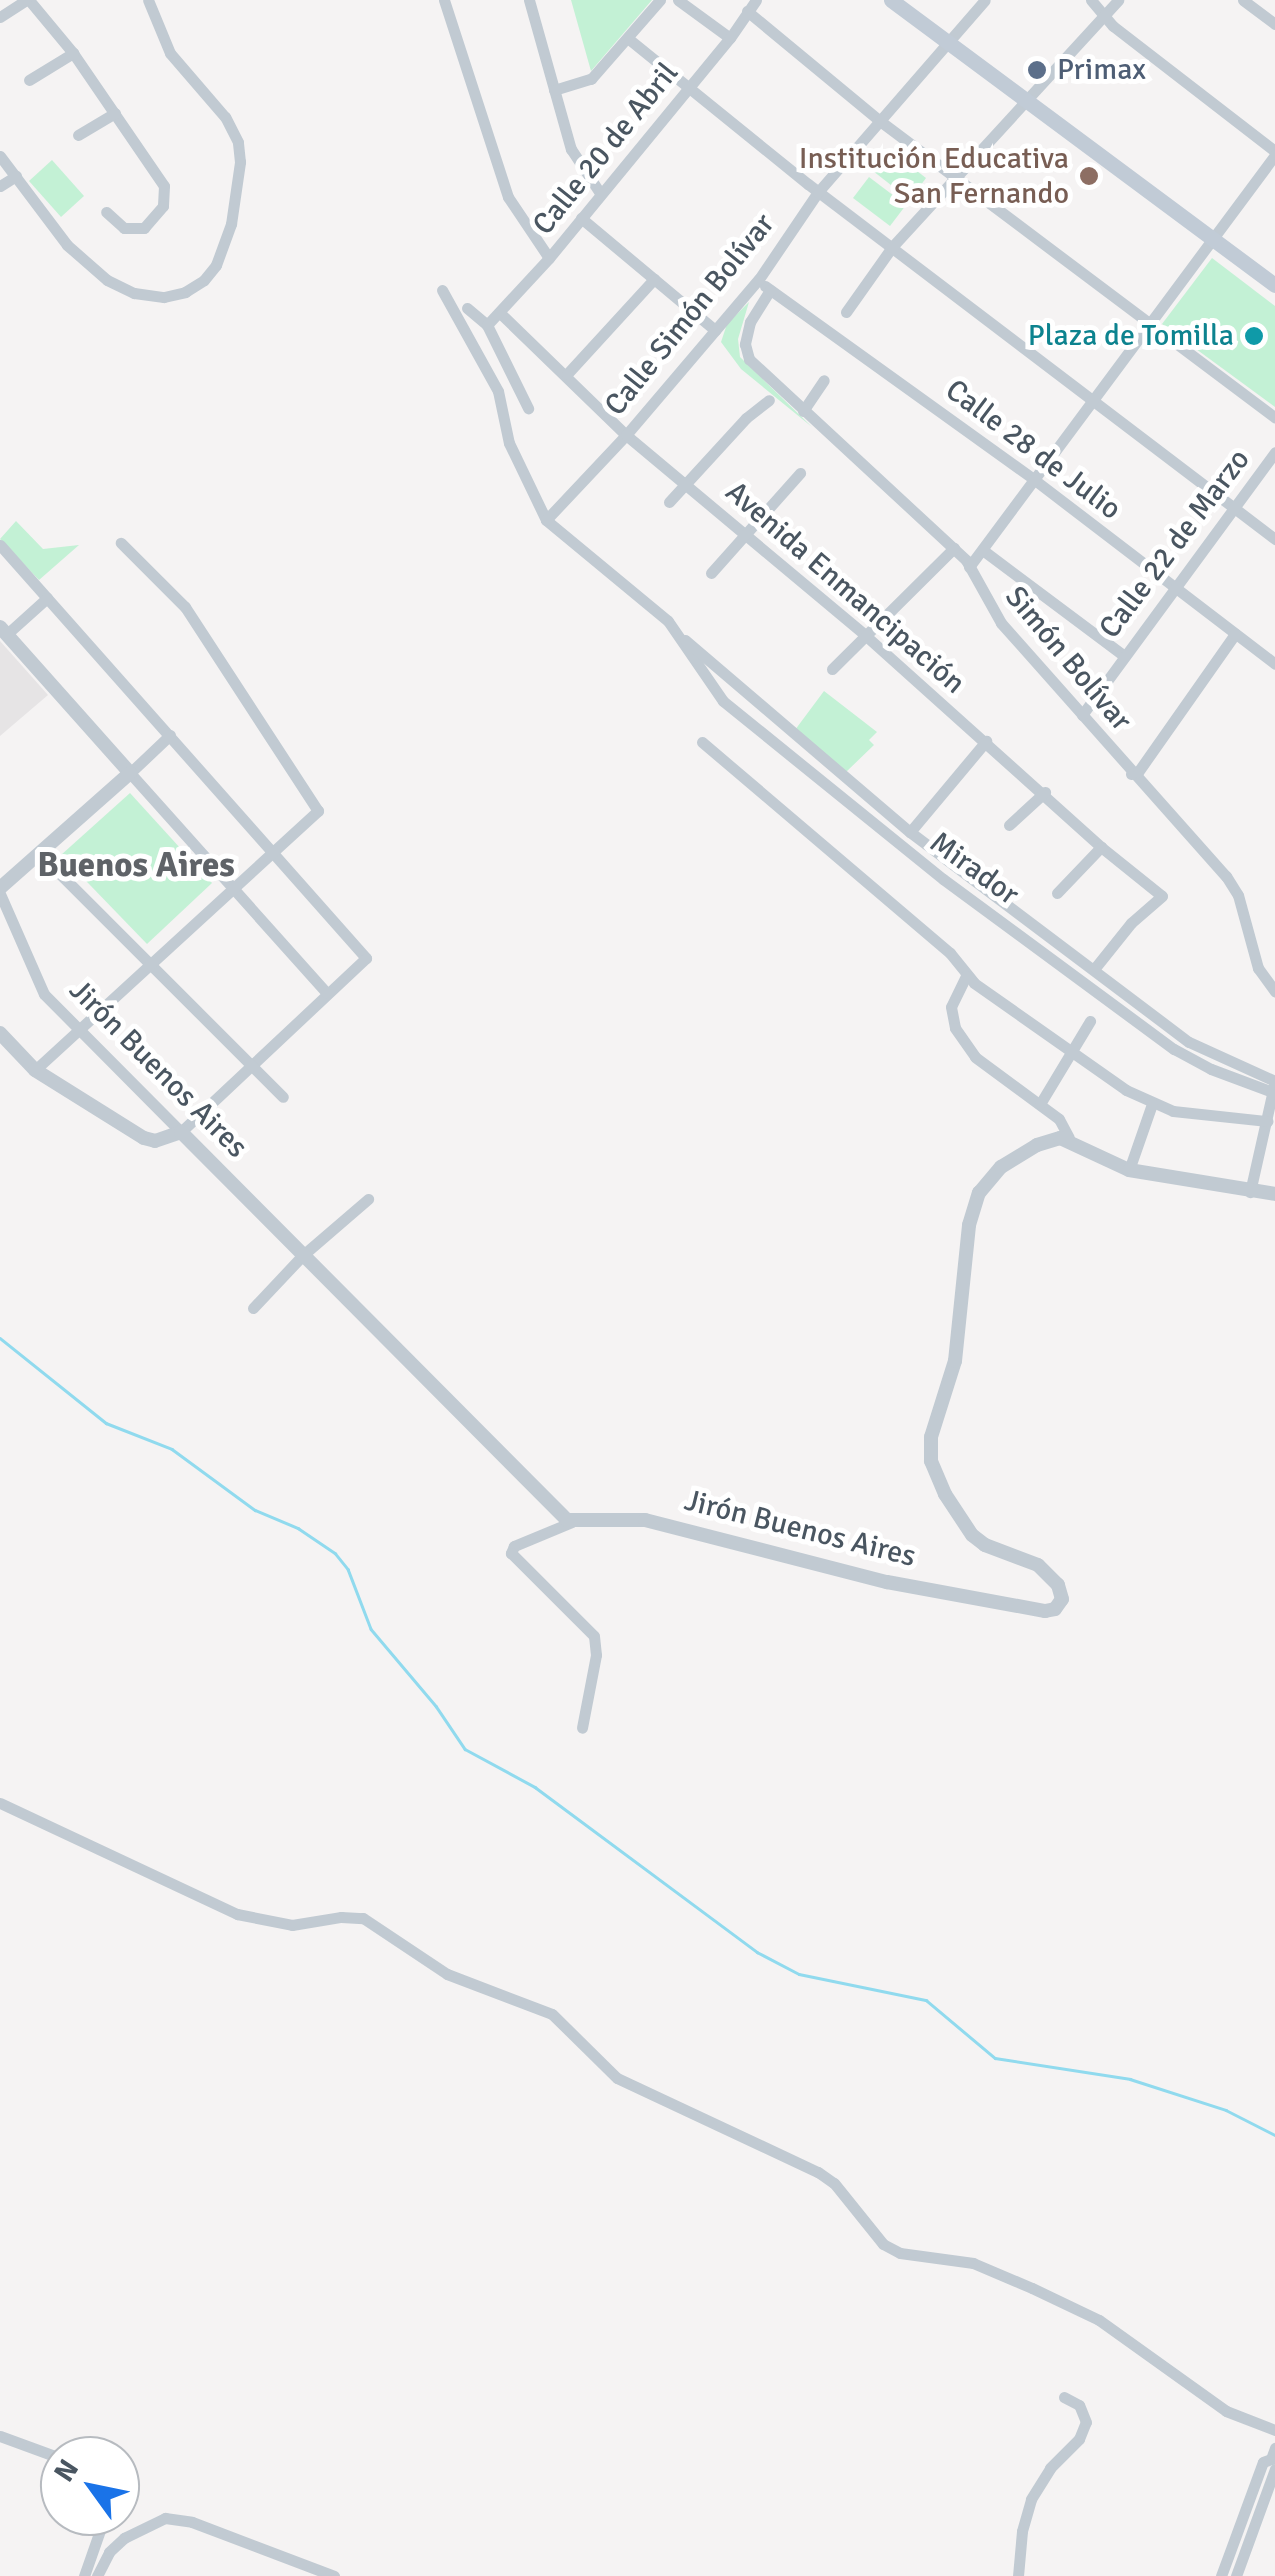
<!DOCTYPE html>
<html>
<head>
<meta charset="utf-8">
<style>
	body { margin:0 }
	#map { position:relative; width:1275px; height:2576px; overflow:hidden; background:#f5f3f3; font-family:Signika,sans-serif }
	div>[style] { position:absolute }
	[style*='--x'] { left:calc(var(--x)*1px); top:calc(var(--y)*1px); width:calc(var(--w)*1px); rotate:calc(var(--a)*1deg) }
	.education>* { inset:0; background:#e6e4e5 }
	.green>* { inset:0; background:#c3f1d5 }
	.stream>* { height:2.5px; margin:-1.25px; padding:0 1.25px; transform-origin:1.25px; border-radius:1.25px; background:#90daee }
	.minor>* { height:11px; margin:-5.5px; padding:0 5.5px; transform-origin:5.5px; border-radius:5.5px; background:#c1cad2 }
	.tertiary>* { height:14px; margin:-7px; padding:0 7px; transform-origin:7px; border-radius:7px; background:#c1cad2 }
	.secondary>* { height:15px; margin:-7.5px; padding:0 7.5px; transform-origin:7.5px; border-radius:7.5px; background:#c1cbd6 }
	.dots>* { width:28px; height:28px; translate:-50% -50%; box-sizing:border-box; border:5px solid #fff; border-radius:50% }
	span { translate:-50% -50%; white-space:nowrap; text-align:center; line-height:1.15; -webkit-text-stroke:10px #fff; paint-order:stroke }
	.service-label { font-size:30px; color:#4e5e75 }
	.left { translate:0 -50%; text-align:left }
	.street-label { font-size:30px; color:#4a5661 }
	.education-label { font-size:30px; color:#785e54 }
	.right { translate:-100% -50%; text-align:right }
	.culture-label { font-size:30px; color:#0d838f }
	.quarter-label { font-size:35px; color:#5f6368; font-weight:700 }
	.north { position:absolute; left:40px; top:2436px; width:100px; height:100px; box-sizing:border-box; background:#fff; border:2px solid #b7bbc0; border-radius:50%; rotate:303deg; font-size:28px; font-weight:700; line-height:40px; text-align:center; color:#4a5661 }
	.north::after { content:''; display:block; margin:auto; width:35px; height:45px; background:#1a73e8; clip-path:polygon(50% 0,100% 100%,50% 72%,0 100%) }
</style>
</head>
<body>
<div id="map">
	<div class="education">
		<div style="clip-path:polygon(0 641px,48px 695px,0 736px)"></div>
	</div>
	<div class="green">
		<div style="clip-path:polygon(571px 0,652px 0,591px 71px)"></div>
		<div style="clip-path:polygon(890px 150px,926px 178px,910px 200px,873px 171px)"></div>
		<div style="clip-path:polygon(52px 160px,84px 196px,61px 217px,29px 181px)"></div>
		<div style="clip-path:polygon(869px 177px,906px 205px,890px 226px,853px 198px)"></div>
		<div style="clip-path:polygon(1212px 258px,1275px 306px,1275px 407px,1162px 324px)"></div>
		<div style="clip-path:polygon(749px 302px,738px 339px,740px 357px,812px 427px,741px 369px,721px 342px,727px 324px)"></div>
		<div style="clip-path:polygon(16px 521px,43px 549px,79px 545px,39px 580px,0 539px)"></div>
		<div style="clip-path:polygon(824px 691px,877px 732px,869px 740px,874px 745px,846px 772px,795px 730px)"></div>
		<div style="clip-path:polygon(130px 793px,212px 883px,147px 944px,61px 855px)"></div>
	</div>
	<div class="stream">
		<div style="--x:0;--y:1338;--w:136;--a:38.7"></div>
		<div style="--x:106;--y:1423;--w:71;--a:21.5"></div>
		<div style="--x:172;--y:1449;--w:103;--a:36.3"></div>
		<div style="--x:255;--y:1510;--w:47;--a:22.7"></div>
		<div style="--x:298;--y:1528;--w:45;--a:34"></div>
		<div style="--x:335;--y:1553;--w:21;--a:51"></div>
		<div style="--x:348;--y:1569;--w:64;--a:69"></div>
		<div style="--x:371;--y:1629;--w:101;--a:49.8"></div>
		<div style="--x:436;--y:1706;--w:52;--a:56"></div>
		<div style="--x:465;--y:1749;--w:80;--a:28.5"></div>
		<div style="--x:535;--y:1787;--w:277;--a:36.6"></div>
		<div style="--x:757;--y:1952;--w:47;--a:27.6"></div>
		<div style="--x:799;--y:1974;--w:130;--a:11.6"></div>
		<div style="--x:926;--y:2000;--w:90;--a:40"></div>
		<div style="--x:995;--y:2058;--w:137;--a:8.8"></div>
		<div style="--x:1130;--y:2079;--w:101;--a:17.9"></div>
		<div style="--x:1226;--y:2110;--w:55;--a:27"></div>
	</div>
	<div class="minor">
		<div style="--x:29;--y:0;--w:69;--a:50.3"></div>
		<div style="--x:73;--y:53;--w:161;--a:55.6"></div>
		<div style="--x:164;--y:186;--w:20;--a:93"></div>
		<div style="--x:163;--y:206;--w:29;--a:131"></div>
		<div style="--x:144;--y:228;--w:20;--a:180"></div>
		<div style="--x:124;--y:228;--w:24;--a:-138"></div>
		<div style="--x:444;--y:0;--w:207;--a:72"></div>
		<div style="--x:508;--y:197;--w:73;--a:56.1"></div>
		<div style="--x:529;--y:0;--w:155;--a:74.3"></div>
		<div style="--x:571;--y:149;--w:53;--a:56.6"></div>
		<div style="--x:678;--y:0;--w:64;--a:36.2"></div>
		<div style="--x:1091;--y:0;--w:34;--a:50"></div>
		<div style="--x:1113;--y:26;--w:205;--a:37.7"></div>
		<div style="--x:1243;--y:0;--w:40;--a:37"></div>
		<div style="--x:747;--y:11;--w:173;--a:39.6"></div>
		<div style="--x:880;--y:121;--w:494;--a:36.9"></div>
		<div style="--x:0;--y:17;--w:31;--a:-33"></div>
		<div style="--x:630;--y:40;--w:229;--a:39"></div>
		<div style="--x:808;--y:184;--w:587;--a:37.24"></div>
		<div style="--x:29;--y:80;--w:52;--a:-31.5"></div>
		<div style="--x:554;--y:90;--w:39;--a:-17"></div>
		<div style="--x:591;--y:79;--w:105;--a:-48.9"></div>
		<div style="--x:78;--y:135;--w:43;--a:-30.7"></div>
		<div style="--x:0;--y:156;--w:111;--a:53"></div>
		<div style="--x:67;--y:245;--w:53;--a:41.2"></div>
		<div style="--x:107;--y:280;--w:30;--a:26"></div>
		<div style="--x:134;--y:293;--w:30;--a:8"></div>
		<div style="--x:164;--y:297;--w:22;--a:-13"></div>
		<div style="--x:185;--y:292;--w:22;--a:-32"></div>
		<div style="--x:204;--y:280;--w:19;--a:-51"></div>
		<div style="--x:216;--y:265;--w:44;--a:-69.9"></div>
		<div style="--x:231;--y:224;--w:63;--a:-81.7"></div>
		<div style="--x:240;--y:162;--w:20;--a:-96"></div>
		<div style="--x:238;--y:142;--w:28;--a:-117"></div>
		<div style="--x:225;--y:117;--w:84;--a:-130.7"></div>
		<div style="--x:170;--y:53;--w:57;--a:-112.5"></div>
		<div style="--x:0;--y:186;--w:19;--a:-32"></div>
		<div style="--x:581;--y:218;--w:175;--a:39.9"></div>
		<div style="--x:765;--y:286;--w:334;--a:35.7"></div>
		<div style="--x:1036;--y:481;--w:301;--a:37.4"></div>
		<div style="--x:442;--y:290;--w:115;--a:61"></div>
		<div style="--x:498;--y:391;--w:53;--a:78.1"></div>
		<div style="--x:509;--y:443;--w:85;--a:64.3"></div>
		<div style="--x:546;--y:520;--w:158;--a:39.6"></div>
		<div style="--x:668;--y:621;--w:97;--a:55.5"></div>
		<div style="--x:723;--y:701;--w:283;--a:39"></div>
		<div style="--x:943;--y:879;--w:287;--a:36.4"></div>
		<div style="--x:1174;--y:1049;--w:42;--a:28.4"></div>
		<div style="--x:1211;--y:1069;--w:68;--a:20.6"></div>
		<div style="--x:770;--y:290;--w:38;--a:122"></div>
		<div style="--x:750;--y:322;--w:23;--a:103"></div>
		<div style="--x:745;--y:344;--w:16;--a:75"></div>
		<div style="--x:749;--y:359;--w:296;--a:42.8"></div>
		<div style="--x:966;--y:560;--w:72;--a:60.9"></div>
		<div style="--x:1001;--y:623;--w:339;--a:48.4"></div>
		<div style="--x:1226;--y:876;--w:22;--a:58"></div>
		<div style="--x:1238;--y:895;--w:76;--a:74.7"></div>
		<div style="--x:1258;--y:968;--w:29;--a:54"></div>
		<div style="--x:467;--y:308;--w:26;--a:40"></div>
		<div style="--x:487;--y:325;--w:93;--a:63.7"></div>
		<div style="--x:846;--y:312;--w:80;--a:-54.7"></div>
		<div style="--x:892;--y:247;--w:335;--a:-47.5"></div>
		<div style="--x:500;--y:313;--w:175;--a:44.1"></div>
		<div style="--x:626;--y:435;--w:313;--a:39.9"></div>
		<div style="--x:866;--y:636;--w:316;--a:41.9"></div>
		<div style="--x:1101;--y:847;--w:78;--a:38.8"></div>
		<div style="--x:1162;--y:896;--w:41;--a:138.9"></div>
		<div style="--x:1131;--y:923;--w:58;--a:128.7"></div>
		<div style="--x:487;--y:325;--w:91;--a:-47.2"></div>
		<div style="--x:549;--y:258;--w:285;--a:-50.6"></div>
		<div style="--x:730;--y:38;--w:46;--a:-55.6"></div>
		<div style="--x:567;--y:374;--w:129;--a:-47.5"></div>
		<div style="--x:803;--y:411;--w:37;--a:-56"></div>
		<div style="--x:669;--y:502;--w:114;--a:-47.5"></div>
		<div style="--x:746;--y:418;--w:29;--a:-38"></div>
		<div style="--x:546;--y:520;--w:117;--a:-46.7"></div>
		<div style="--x:626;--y:435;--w:205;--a:-49.6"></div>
		<div style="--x:759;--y:279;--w:105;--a:-55.9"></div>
		<div style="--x:818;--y:192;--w:254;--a:-49"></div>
		<div style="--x:0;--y:545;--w:552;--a:48.45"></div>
		<div style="--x:366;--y:958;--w:254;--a:136.8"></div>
		<div style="--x:181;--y:1132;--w:194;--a:-134.8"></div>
		<div style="--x:44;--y:994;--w:109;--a:-113.7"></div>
		<div style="--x:984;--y:551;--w:174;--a:36.8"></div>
		<div style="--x:969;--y:567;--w:513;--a:-53.4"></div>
		<div style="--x:711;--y:573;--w:134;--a:-48.3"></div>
		<div style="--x:7;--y:634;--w:54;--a:-42"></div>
		<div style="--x:685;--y:640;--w:296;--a:40.5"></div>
		<div style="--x:910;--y:832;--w:349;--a:37"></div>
		<div style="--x:1189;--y:1042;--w:94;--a:24.4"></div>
		<div style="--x:1275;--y:1081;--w:114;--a:102.7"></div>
		<div style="--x:832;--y:669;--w:172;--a:-44.8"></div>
		<div style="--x:1082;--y:715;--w:326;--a:-53.7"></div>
		<div style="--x:170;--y:735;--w:55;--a:136.5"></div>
		<div style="--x:130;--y:773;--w:294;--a:48.2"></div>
		<div style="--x:702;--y:742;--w:326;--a:40.4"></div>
		<div style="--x:950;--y:953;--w:38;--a:51"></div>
		<div style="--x:974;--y:983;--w:186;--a:35.1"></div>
		<div style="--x:1126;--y:1090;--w:51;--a:24.1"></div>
		<div style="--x:1173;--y:1111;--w:95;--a:6.1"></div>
		<div style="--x:1131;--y:774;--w:7;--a:-16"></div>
		<div style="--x:1138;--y:772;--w:169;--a:-54.9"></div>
		<div style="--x:1009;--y:825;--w:49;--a:-42.5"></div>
		<div style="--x:910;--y:832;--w:119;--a:-50.1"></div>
		<div style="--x:41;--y:855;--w:342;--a:45"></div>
		<div style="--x:1057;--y:893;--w:64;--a:-46.3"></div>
		<div style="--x:966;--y:976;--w:34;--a:116"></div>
		<div style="--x:951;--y:1007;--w:21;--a:79"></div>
		<div style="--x:955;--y:1028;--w:35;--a:55"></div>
		<div style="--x:975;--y:1057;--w:104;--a:36.4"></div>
		<div style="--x:1059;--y:1119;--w:21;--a:62"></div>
		<div style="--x:35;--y:1070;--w:384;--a:-42.5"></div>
		<div style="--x:318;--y:811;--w:244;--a:-123.1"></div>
		<div style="--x:185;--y:607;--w:91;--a:-135"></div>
		<div style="--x:1040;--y:1104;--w:97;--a:-58.9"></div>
		<div style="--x:1129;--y:1170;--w:70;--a:-70.8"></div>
		<div style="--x:253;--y:1308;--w:73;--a:-46.7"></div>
		<div style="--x:303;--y:1255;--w:86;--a:-40.7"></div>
		<div style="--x:572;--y:1522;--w:63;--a:157.5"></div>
		<div style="--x:514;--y:1546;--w:8;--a:113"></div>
		<div style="--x:511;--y:1553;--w:117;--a:45"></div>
		<div style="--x:594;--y:1636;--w:19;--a:84"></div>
		<div style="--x:596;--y:1655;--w:74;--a:100.9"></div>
		<div style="--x:0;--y:1803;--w:262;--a:25.1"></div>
		<div style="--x:237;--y:1914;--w:56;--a:11.3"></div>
		<div style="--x:292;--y:1925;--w:50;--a:-9.3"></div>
		<div style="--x:341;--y:1917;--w:22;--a:3"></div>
		<div style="--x:363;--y:1918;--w:101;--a:33.7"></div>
		<div style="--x:447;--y:1974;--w:112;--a:20.9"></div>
		<div style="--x:552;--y:2014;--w:91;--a:44.6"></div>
		<div style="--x:617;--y:2078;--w:222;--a:25.1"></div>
		<div style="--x:818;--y:2172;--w:19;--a:35"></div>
		<div style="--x:834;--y:2183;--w:78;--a:51.2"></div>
		<div style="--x:883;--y:2244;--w:19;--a:28"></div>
		<div style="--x:900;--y:2253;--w:74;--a:7.8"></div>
		<div style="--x:973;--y:2263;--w:64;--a:23"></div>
		<div style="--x:1032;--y:2288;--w:74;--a:25.5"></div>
		<div style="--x:1099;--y:2320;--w:156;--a:35.6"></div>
		<div style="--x:1226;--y:2411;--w:53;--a:21.2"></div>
		<div style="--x:0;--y:2436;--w:64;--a:20.1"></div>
		<div style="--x:84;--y:2576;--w:64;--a:-70.7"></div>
		<div style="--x:97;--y:2576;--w:27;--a:-63"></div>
		<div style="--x:109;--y:2552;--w:21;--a:-43"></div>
		<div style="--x:124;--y:2538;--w:46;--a:-26"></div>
		<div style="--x:165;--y:2518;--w:27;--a:8"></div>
		<div style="--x:192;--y:2522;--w:152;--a:20.8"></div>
		<div style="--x:1018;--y:2576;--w:45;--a:-84.9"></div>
		<div style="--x:1022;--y:2531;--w:33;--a:-74"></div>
		<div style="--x:1031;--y:2499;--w:36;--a:-58"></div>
		<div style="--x:1050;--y:2468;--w:41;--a:-45"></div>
		<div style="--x:1079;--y:2439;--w:18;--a:-68"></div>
		<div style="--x:1086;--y:2422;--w:18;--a:-112"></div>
		<div style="--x:1079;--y:2405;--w:17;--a:-152"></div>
		<div style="--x:1221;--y:2576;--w:121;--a:-69.8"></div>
		<div style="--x:1263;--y:2462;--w:9;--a:-21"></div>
		<div style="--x:1271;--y:2459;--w:12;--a:-70"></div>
		<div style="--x:1236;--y:2576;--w:114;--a:-70"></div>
	</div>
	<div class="tertiary">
		<div style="--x:0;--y:627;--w:195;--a:48.3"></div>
		<div style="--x:130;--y:773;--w:174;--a:138.5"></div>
		<div style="--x:0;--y:1033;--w:51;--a:46.6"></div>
		<div style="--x:35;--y:1070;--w:128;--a:32"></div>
		<div style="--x:144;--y:1138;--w:11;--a:15"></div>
		<div style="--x:155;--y:1141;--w:28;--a:-19"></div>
		<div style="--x:181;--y:1132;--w:547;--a:45.15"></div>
		<div style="--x:567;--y:1520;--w:78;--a:0"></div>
		<div style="--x:645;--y:1520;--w:250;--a:14.4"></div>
		<div style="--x:887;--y:1582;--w:161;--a:10.4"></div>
		<div style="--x:1045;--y:1611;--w:10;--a:-11"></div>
		<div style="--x:1055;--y:1609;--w:12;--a:-55"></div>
		<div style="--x:1062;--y:1599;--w:15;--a:-106"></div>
		<div style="--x:1058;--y:1585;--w:28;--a:-135"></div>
		<div style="--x:1038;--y:1565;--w:57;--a:-159.3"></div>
		<div style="--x:985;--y:1545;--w:16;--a:-142"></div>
		<div style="--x:972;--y:1535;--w:49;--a:-123.4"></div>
		<div style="--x:945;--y:1494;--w:36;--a:-113"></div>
		<div style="--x:931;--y:1461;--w:24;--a:-90"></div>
		<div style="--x:931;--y:1437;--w:80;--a:-72.5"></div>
		<div style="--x:955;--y:1361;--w:137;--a:-84.1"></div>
		<div style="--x:969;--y:1225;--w:34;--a:-73"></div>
		<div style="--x:979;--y:1193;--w:34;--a:-50"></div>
		<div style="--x:1001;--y:1167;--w:42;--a:-31.4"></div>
		<div style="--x:1037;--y:1145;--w:24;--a:-17"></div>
		<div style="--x:1060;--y:1138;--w:76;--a:24.9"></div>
		<div style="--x:1129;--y:1170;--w:148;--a:9.3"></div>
	</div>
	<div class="secondary">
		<div style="--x:891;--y:0;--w:478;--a:36.6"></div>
	</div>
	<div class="dots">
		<div style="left:1037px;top:70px;background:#5c6f8a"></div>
		<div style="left:1089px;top:176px;background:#8d6e63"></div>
		<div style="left:1254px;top:336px;background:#0f9aa8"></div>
	</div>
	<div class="service-label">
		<span class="left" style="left:1057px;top:70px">Primax</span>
	</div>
	<div class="street-label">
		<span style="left:606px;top:149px;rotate:-51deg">Calle 20 de Abril</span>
		<span style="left:690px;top:315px;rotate:-51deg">Calle Simón Bolívar</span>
		<span style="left:1033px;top:450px;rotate:37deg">Calle 28 de Julio</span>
		<span style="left:1175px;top:544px;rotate:-53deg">Calle 22 de Marzo</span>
		<span style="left:845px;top:588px;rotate:41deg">Avenida Enmancipación</span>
		<span style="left:1068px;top:659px;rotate:50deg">Simón Bolívar</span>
		<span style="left:974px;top:869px;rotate:36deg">Mirador</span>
		<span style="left:158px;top:1069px;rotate:45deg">Jirón Buenos Aires</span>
		<span style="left:800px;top:1529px;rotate:14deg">Jirón Buenos Aires</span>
	</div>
	<div class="education-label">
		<span class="right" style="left:1069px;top:176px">Institución Educativa<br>San Fernando</span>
	</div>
	<div class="culture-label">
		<span class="right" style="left:1234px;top:336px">Plaza de Tomilla</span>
	</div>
	<div class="quarter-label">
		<span style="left:136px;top:865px">Buenos Aires</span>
	</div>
	<div class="north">N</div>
</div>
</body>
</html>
